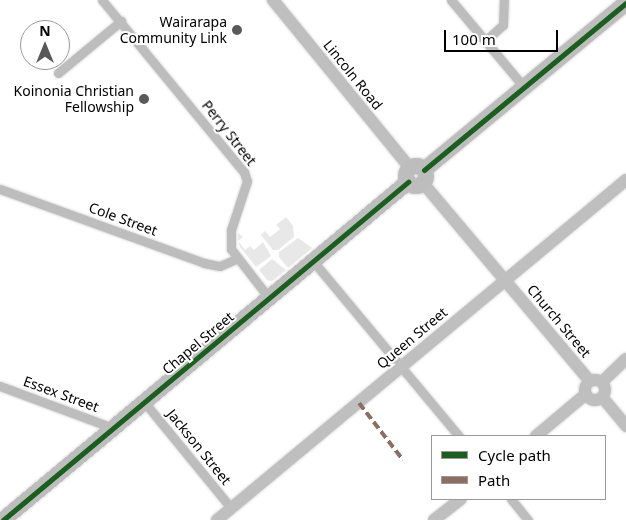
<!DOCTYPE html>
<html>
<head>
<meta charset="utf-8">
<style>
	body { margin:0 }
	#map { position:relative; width:626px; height:520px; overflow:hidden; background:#fff; font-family:"Noto Sans",sans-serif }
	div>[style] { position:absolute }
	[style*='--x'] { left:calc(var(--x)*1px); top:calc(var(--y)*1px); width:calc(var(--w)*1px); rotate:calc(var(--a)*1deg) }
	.green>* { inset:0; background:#e8e8e8 }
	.roads { filter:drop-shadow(0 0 1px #dbdbdb) drop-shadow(0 0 1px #dbdbdb) }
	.street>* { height:9px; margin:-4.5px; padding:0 4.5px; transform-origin:4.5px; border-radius:4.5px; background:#bdbdbd }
	.secondary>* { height:12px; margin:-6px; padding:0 6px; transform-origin:6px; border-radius:6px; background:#bfbfbf }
	.secondary>.ring { margin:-6px; padding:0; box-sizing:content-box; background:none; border:12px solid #bfbfbf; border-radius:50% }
	.highway>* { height:16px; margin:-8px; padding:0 8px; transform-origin:8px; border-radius:8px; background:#bdbdbd }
	.highway>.ring { margin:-8px; padding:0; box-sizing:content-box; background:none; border:16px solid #bdbdbd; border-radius:50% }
	.quiet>* { height:4px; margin-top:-2px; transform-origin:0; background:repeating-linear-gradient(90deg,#8d6e63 0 8px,transparent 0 12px) }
	.cycleway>* { height:5px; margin:-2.5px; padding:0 2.5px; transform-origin:2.5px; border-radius:2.5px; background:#1b5e20 }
	.dots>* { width:14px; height:14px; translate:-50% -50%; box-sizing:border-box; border:2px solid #fff; border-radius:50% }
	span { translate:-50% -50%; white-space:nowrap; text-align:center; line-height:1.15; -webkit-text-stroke:4px #fff; paint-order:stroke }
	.poi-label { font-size:14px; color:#000 }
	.right { translate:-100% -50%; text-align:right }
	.street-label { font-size:14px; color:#000 }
	.legend { position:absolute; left:431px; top:435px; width:175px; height:65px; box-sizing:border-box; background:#fff; border:1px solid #999; margin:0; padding:6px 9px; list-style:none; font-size:15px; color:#000 }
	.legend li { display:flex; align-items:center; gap:10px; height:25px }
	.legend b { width:25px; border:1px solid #999 }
	.north { position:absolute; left:20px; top:20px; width:50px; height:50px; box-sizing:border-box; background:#fff; border:1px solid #999; border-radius:50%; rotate:0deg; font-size:14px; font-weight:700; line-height:20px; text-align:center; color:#000 }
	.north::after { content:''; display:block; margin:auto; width:18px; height:22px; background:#595959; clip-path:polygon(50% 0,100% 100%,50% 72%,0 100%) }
	.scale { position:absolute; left:444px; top:30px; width:114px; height:22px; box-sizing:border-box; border:2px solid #000; border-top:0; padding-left:6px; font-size:15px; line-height:18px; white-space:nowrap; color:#000; -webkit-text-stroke:4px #fff; paint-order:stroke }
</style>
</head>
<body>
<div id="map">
	<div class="green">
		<div style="clip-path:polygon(286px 217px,293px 226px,294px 237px,278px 250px,273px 250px,261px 235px,265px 231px,270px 237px,280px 229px,276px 225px)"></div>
		<div style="clip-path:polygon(238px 233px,243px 237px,238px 241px,245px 250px,250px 246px,254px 250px,263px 242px,271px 256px,256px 267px,240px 247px,238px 240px)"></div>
		<div style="clip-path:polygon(298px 238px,312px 248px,288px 268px,279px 257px,279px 252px)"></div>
		<div style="clip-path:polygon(272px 259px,286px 270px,272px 281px,267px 280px,259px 270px)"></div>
	</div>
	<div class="roads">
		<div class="street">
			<div style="--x:102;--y:0;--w:223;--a:50.5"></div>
			<div style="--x:244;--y:172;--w:9;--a:72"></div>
			<div style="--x:247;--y:181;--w:52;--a:108.1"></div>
			<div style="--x:231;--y:230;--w:19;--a:90"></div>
			<div style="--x:231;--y:249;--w:62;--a:52.2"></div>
			<div style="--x:451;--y:0;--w:114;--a:50"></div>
			<div style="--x:485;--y:41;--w:24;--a:-42"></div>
			<div style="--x:503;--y:25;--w:25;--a:-88"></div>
			<div style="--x:58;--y:73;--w:82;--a:-39.5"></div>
			<div style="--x:0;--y:189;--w:217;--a:19.9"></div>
			<div style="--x:204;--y:263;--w:16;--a:11"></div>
			<div style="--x:220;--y:266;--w:17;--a:-24"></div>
			<div style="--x:313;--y:261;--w:228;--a:50.2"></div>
			<div style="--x:0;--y:386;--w:112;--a:20.4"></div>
			<div style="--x:105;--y:425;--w:8;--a:40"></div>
			<div style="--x:145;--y:403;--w:136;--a:50.7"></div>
			<div style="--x:511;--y:499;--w:27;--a:51"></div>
		</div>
		<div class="secondary">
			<div style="--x:273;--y:0;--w:217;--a:50.8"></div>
			<div style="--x:423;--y:183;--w:259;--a:49.9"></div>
			<div class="ring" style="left:585px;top:380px;width:8px;height:8px"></div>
			<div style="--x:602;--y:382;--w:33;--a:-44"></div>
			<div style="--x:602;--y:397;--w:38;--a:50"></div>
			<div style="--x:536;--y:436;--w:65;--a:-40"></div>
			<div style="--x:217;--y:520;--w:532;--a:-39.74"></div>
			<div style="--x:434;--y:520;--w:34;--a:-38"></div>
		</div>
		<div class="highway">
			<div class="ring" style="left:406px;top:166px;width:4px;height:4px"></div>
			<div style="--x:424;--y:170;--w:262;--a:-39.6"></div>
			<div style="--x:3;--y:520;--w:528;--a:-39.85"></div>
		</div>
	</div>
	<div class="quiet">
		<div style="--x:359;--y:403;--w:72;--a:52.3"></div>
	</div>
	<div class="cycleway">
		<div style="--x:424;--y:170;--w:262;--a:-39.6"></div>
		<div style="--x:3;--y:520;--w:528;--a:-39.85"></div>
	</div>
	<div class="dots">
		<div style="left:237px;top:30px;background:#595959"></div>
		<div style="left:144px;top:99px;background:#595959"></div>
	</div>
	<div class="poi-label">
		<span class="right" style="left:227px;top:30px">Wairarapa<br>Community Link</span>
		<span class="right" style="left:134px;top:99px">Koinonia Christian<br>Fellowship</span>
	</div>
	<div class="street-label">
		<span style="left:353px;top:75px;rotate:51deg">Lincoln Road</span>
		<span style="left:229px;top:133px;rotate:52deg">Perry Street</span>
		<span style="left:123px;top:219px;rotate:20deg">Cole Street</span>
		<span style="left:559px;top:321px;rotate:50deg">Church Street</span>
		<span style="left:412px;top:338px;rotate:-40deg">Queen Street</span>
		<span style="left:198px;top:343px;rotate:-40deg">Chapel Street</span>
		<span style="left:61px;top:394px;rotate:20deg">Essex Street</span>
		<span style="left:199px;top:447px;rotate:51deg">Jackson Street</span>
	</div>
	<ul class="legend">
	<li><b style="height:6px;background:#1b5e20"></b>Cycle path</li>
	<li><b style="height:6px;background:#8d6e63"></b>Path</li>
	</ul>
	<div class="north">N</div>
	<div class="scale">100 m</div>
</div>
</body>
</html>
